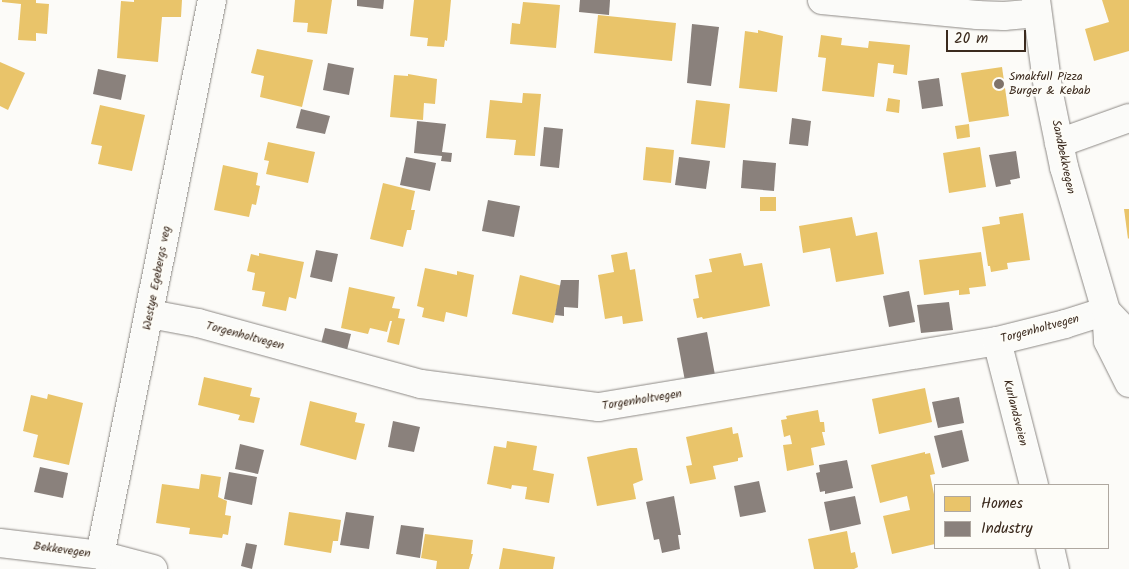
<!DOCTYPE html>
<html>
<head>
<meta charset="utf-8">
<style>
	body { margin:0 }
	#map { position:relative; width:1129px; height:569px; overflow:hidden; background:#fcfbf8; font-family:Kalam,sans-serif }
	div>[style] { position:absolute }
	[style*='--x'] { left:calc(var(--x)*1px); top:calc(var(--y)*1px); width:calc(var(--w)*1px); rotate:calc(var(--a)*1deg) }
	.homes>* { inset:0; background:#e9c46a }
	.industry>* { inset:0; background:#8a817c }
	.roads { filter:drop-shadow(0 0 1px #8d8985) drop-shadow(0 0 1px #8d8985) }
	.minor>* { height:28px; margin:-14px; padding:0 14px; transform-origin:14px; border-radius:14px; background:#fbfbf9 }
	.major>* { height:28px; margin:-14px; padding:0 14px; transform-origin:14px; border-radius:14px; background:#fbfbf9 }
	.dots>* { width:14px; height:14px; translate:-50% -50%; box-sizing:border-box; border:2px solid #fdfcf7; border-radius:50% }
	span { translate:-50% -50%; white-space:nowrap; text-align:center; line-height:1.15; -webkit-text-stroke:5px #fdfcf7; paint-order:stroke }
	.poi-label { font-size:12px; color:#3b2a1e }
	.left { translate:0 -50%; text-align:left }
	.street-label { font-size:12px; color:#3b2a1e }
	.legend { position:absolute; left:934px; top:484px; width:175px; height:65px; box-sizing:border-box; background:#fdfcf7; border:1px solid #afa8a0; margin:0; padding:6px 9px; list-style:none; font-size:15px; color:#3b2a1e }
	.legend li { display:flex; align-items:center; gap:10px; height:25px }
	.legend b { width:25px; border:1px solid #afa8a0 }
	.scale { position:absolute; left:946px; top:30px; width:80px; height:22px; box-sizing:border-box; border:2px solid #3b2a1e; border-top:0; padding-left:6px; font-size:15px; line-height:18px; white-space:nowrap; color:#3b2a1e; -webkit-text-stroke:4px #fdfcf7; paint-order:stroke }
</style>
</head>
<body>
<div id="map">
	<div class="homes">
		<div style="clip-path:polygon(2px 0,36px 0,36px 3px,49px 4px,47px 34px,36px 33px,36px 41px,18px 40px,21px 4px,2px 2px)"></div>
		<div style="clip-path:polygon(134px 0,182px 0,181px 17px,162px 17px,158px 62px,117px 58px,121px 1px,134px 2px)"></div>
		<div style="clip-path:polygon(295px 0,332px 0,327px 34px,307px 32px,308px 23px,293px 22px)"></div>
		<div style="clip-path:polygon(414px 0,451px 0,447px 41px,445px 40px,444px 47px,427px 46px,428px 38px,410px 36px)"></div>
		<div style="clip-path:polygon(1102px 0,1129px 0,1129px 51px,1094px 61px,1085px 29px,1109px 22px)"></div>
		<div style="clip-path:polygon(523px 2px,560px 5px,556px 48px,510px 44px,512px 23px,520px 24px)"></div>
		<div style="clip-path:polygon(598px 15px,676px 23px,672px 61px,594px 53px)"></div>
		<div style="clip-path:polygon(758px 30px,783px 36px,777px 92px,739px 88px,745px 31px,758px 33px)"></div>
		<div style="clip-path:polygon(821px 35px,842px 38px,841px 45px,868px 48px,869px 41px,910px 45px,907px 75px,893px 73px,894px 65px,878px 63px,874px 97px,822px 91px,826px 58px,818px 57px)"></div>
		<div style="clip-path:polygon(257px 49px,313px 60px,302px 107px,260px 97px,264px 76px,251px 73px)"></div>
		<div style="clip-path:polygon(0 62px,25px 73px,8px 110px,0 106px)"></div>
		<div style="clip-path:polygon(1002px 67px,1009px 116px,969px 122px,961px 73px)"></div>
		<div style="clip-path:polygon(408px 74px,437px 79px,435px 104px,424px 103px,423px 120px,390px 117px,394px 75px,408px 76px)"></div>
		<div style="clip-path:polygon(523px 93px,541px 94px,535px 156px,514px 155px,516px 140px,486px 138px,490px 100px,522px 103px)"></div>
		<div style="clip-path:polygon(888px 98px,900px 100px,899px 113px,886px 111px)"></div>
		<div style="clip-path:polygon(696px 100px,730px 104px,725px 148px,691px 144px)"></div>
		<div style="clip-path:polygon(100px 105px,145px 115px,132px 171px,98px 164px,102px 146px,91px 144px)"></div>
		<div style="clip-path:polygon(969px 124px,970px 137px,957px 139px,955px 126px)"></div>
		<div style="clip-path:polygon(268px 142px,315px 152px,308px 183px,266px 174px,269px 161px,264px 160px)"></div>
		<div style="clip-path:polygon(646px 147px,674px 150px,671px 183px,643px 180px)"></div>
		<div style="clip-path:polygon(980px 147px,986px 187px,949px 193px,943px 153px)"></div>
		<div style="clip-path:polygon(223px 165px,258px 173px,256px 185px,260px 186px,256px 205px,252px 204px,249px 217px,214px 210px)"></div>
		<div style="clip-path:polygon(383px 183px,415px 191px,411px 210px,415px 210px,411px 230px,407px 230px,403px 247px,370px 239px)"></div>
		<div style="clip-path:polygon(760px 197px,776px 197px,776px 211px,760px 211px)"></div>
		<div style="clip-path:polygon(1124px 209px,1129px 209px,1129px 238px,1128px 239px)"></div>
		<div style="clip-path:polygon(1023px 213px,1030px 260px,1007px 263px,1008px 269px,991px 272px,990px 266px,988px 266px,982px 227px,1000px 224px,999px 217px)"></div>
		<div style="clip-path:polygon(852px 217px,856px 236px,877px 232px,884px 274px,836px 282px,830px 248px,803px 253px,799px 226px)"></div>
		<div style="clip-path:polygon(627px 252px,630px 270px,635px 269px,643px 321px,623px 324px,622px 316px,605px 319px,598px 275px,614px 272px,611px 255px)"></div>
		<div style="clip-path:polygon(981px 252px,986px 286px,969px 288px,970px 294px,959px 295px,959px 290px,924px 295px,919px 260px)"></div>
		<div style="clip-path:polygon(259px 253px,304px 262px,296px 299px,289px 297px,286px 311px,262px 306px,265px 292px,252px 290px,255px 273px,247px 271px,251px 254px,259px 256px)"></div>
		<div style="clip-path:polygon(741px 253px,744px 266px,762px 263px,770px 306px,703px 319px,702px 317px,697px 318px,693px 299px,699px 298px,695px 275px,712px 272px,709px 259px)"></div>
		<div style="clip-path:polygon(425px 268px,457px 275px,457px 271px,474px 275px,467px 317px,446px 312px,444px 322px,422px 317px,424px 308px,417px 306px)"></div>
		<div style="clip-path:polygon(520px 275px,562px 286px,553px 323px,512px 314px)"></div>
		<div style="clip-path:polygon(349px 287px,395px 297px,392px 308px,400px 309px,398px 318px,405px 319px,399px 345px,387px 342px,392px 321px,390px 321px,387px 332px,370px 328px,368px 334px,341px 328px)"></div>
		<div style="clip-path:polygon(204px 377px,252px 388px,250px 396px,260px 398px,254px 423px,238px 420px,240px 415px,198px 405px)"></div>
		<div style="clip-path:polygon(925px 388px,932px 422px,879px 434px,872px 399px)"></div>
		<div style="clip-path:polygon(48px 394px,83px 403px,69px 465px,33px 457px,38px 435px,23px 431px,31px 395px,47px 399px)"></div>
		<div style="clip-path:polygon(310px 401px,357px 413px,355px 422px,365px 424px,356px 460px,300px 445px)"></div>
		<div style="clip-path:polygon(818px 410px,820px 422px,824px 422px,825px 432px,822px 432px,825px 445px,811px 448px,814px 465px,787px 471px,783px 445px,792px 444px,790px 435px,784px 437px,781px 420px,787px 419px,786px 416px)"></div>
		<div style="clip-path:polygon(732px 427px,733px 434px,738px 433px,743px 457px,738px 458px,738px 461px,713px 466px,716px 479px,690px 484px,686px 466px,692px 465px,686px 437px)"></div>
		<div style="clip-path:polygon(507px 441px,537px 446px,533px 470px,554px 474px,549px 503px,525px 499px,527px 487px,512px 485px,511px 489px,487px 484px,494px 446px,506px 448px)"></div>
		<div style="clip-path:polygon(630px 448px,637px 448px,643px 480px,633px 484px,636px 499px,597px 506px,587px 457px)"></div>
		<div style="clip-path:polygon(925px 452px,925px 454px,930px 453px,935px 474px,930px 475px,935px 499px,935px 544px,892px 554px,883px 516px,910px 510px,907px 496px,880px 503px,871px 465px)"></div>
		<div style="clip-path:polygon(201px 474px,221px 477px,218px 497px,227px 501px,225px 515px,231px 516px,228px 535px,223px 534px,222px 538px,189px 534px,190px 528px,156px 523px,162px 484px,199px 489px)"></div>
		<div style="clip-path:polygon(289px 512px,341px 520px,338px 541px,333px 541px,331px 553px,284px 545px)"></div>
		<div style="clip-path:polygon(847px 531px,851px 553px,855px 552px,858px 567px,854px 569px,814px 569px,808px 539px)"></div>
		<div style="clip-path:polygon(425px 534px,473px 540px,471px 554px,473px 554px,469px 569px,436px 569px,437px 561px,421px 558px)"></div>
		<div style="clip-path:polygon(503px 548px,555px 557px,553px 569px,499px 569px)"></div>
	</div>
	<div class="industry">
		<div style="clip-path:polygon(357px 0,384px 0,383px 9px,357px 6px)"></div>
		<div style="clip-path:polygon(580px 0,610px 0,609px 15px,579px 12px)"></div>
		<div style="clip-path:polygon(692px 24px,719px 27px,711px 86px,687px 83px)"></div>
		<div style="clip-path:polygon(328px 63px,354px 68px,349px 95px,323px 90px)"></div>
		<div style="clip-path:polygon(98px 69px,126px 75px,121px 100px,93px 94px)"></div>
		<div style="clip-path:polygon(939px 78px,943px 106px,922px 109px,918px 81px)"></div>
		<div style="clip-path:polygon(301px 109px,330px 116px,325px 134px,296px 128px)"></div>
		<div style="clip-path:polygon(792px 118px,811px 121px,808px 146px,789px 144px)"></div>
		<div style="clip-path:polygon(417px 121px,446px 124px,442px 152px,452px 153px,451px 162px,441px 161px,442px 156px,414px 153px)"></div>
		<div style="clip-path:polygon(544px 127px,563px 129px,559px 168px,540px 166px)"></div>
		<div style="clip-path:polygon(1016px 151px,1020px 178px,1010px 180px,1011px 184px,996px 187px,989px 155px)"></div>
		<div style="clip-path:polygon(406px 157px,436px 163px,430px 191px,400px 185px)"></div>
		<div style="clip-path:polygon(679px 157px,710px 161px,706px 189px,675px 185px)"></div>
		<div style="clip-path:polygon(743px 160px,776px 163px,774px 191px,741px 188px)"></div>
		<div style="clip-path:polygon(488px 200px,520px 206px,514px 237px,482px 231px)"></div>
		<div style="clip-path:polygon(316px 250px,338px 254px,332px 282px,310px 277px)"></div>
		<div style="clip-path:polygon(561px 280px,579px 280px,578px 308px,564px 307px,564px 316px,555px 315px)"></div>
		<div style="clip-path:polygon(909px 291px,915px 322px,889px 327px,883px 296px)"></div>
		<div style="clip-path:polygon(949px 302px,953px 330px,921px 333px,917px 305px)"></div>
		<div style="clip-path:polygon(325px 328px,351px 334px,346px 354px,320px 348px)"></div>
		<div style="clip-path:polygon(707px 332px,715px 375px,685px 381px,677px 338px)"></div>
		<div style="clip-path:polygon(959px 397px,964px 423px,938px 428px,932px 402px)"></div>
		<div style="clip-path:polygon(393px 421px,420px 427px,414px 452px,388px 447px)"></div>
		<div style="clip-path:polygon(962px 430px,969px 461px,942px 468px,934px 436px)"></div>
		<div style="clip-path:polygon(240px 444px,264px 450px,258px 474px,235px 469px)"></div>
		<div style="clip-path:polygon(847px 460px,853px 488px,825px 494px,825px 491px,820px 492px,816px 473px,820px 472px,819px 465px)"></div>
		<div style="clip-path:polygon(40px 467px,68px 473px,63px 498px,34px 492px)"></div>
		<div style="clip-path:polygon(229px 472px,257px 477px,252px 505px,224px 499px)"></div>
		<div style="clip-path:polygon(759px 481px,766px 512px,740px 517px,734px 486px)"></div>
		<div style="clip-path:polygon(674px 496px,681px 535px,678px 535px,680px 549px,662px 553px,659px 539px,654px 540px,646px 502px)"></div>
		<div style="clip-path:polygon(855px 496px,861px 524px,830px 531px,824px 502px)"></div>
		<div style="clip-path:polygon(346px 512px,374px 516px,369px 549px,340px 545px)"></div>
		<div style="clip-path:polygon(401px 525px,424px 528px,420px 558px,396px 554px)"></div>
		<div style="clip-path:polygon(246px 543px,257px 545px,252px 569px,241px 566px)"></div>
	</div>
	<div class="roads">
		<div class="minor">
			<div style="--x:822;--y:0;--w:156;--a:5.5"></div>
			<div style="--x:977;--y:15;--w:27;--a:2"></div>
			<div style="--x:1004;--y:16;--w:33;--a:-5"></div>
			<div style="--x:1059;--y:143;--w:74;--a:-19.7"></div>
			<div style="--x:150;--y:314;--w:49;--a:10.6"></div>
			<div style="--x:198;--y:323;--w:231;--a:15.3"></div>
			<div style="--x:421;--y:384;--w:179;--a:7.4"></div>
			<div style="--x:599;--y:407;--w:403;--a:-9.4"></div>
			<div style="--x:997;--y:341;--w:70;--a:-14"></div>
			<div style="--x:1065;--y:324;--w:43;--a:-17.6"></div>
			<div style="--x:997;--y:341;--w:149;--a:75.6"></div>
			<div style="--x:0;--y:543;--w:101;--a:6.8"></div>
			<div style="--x:100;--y:555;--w:55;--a:14.8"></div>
			<div style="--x:1050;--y:548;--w:22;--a:77"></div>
			<div style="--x:100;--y:555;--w:566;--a:-78.59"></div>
		</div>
		<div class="major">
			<div style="--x:1036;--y:0;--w:90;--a:82.3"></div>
			<div style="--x:1048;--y:89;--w:80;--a:78.4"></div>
			<div style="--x:1064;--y:167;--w:150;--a:73.7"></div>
			<div style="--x:1106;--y:311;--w:30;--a:86"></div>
			<div style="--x:1108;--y:341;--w:47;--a:63.4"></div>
			<div style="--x:1106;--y:311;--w:29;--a:46"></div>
			<div style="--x:1126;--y:332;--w:8;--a:67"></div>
		</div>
	</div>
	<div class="dots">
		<div style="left:999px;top:84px;background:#7f736a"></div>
	</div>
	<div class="poi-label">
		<span class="left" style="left:1009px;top:84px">Smakfull Pizza<br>Burger &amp; Kebab</span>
	</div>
	<div class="street-label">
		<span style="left:1063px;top:157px;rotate:78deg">Sandbekkvegen</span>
		<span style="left:157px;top:278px;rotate:-79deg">Westye Egebergs veg</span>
		<span style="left:1040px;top:329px;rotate:-15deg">Torgenholtvegen</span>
		<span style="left:245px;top:336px;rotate:15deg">Torgenholtvegen</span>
		<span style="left:642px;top:400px;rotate:-9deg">Torgenholtvegen</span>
		<span style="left:1015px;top:413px;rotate:76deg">Kurlandsveien</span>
		<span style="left:62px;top:550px;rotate:8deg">Bekkevegen</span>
	</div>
	<ul class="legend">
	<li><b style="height:14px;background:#e9c46a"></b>Homes</li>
	<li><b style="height:14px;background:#8a817c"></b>Industry</li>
	</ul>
	<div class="scale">20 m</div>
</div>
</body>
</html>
